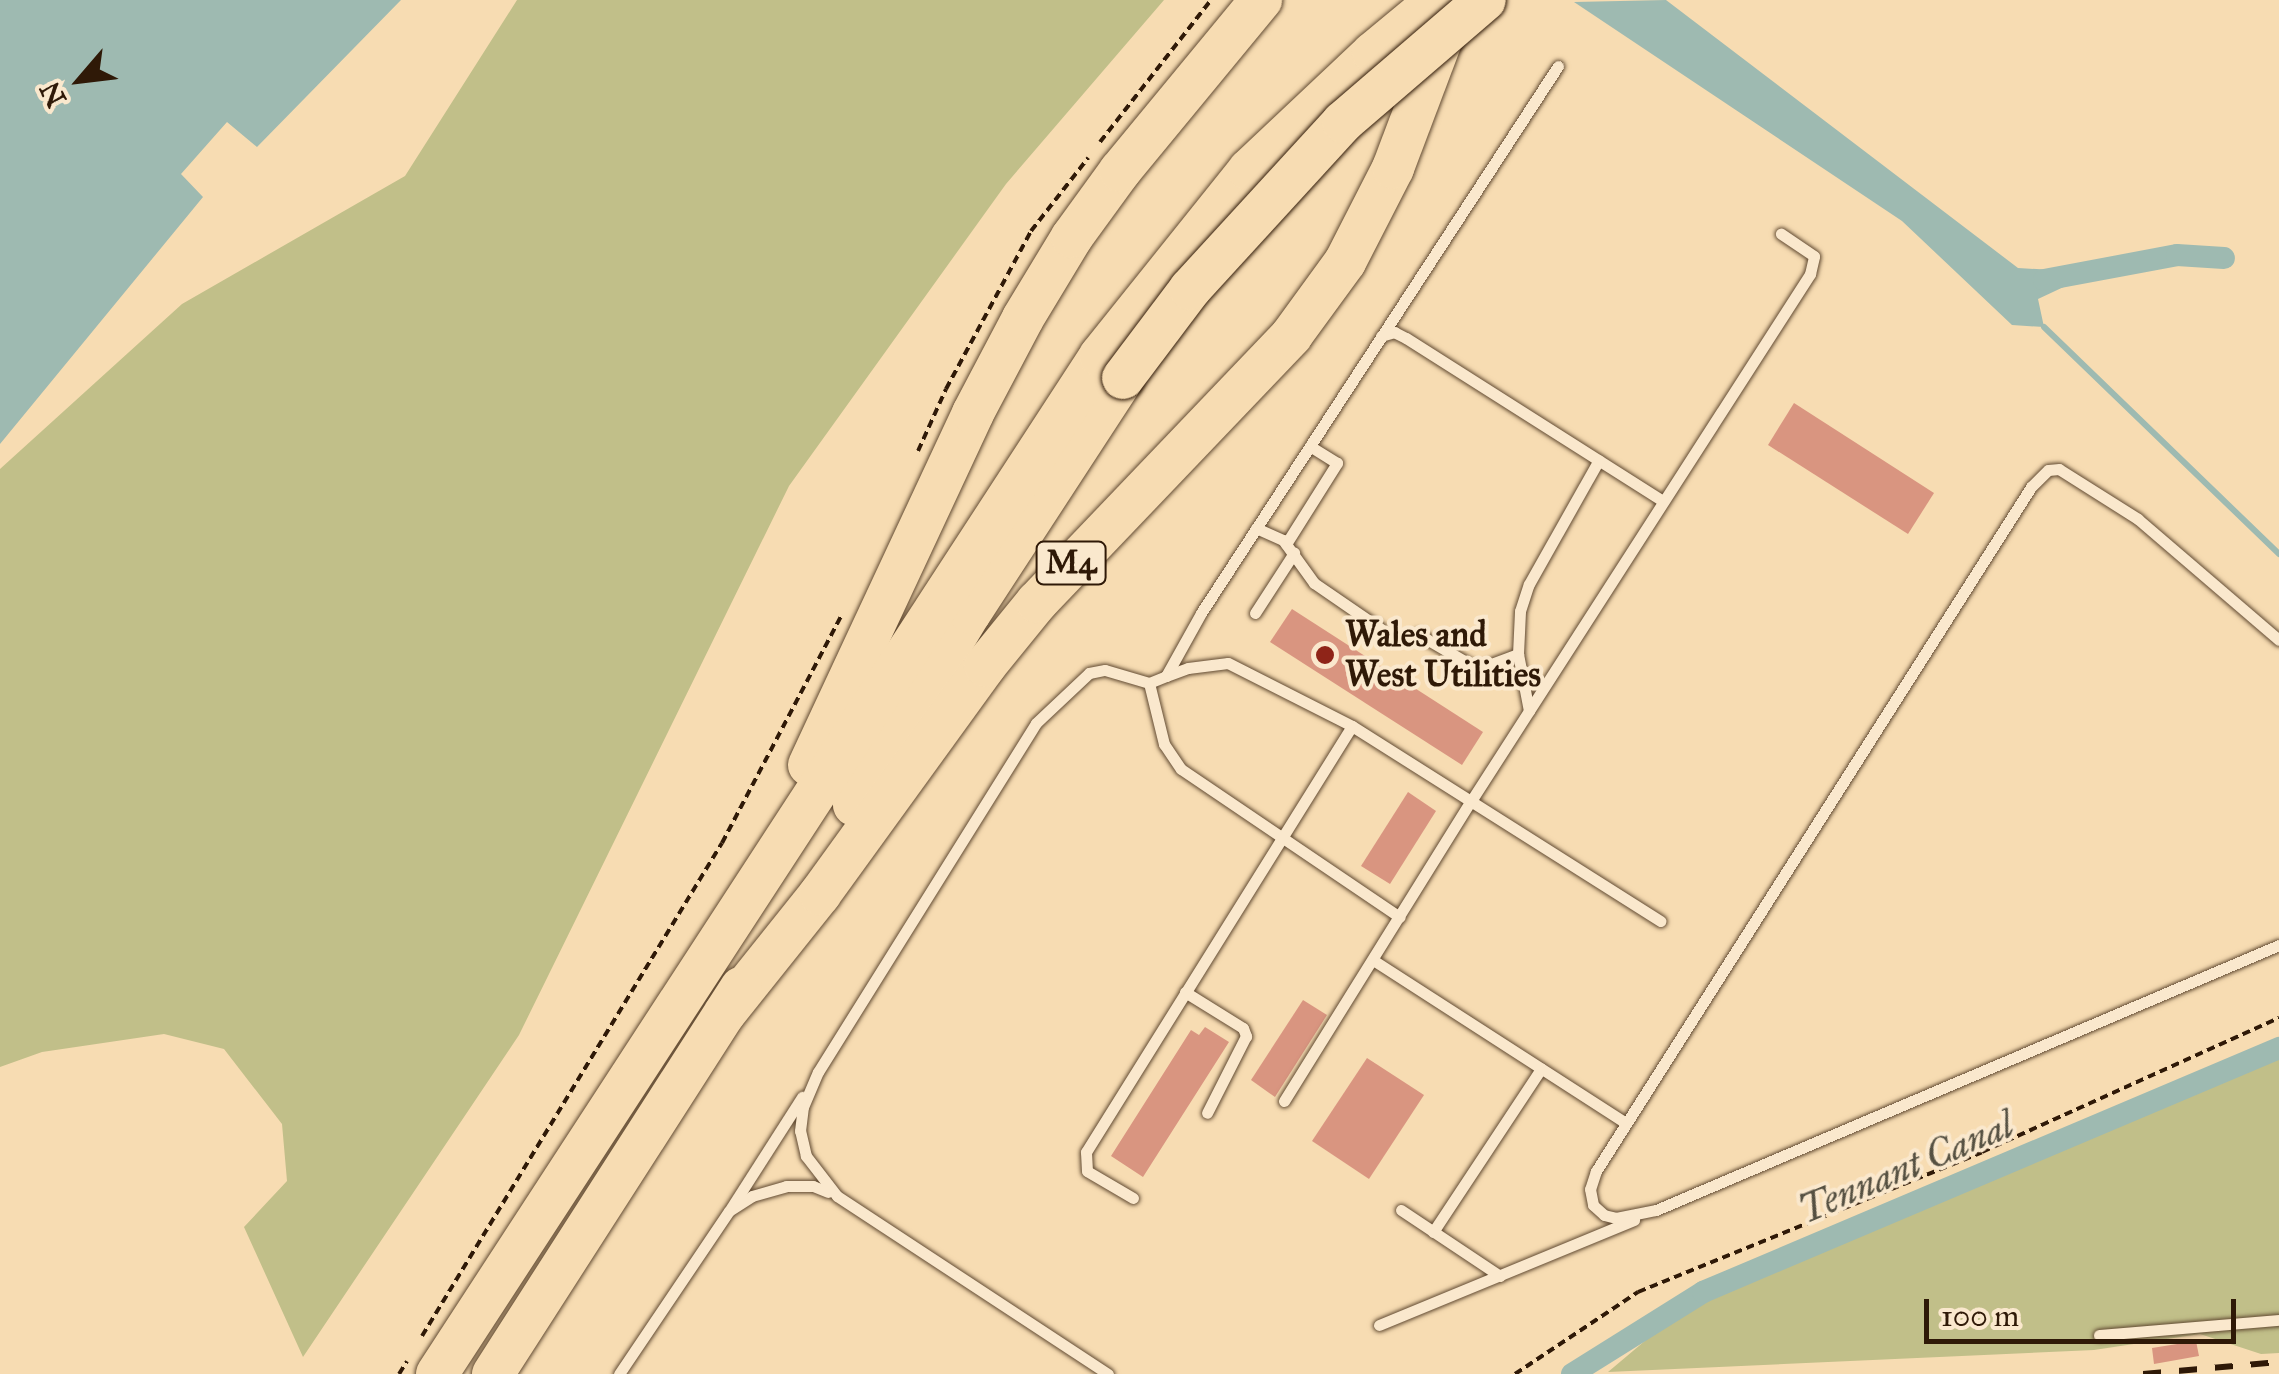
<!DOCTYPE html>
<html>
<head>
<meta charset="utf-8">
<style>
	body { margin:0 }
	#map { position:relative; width:2279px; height:1374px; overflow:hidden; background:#f7dcb2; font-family:"IM FELL Great Primer",serif }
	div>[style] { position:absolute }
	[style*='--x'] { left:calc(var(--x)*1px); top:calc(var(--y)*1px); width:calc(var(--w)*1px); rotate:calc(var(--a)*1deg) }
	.green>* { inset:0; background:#c1bf89 }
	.water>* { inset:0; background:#9ebab1 }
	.stream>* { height:6px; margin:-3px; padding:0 3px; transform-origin:3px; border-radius:3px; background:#9ebab1 }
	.canal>* { height:22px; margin:-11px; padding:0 11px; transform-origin:11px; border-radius:11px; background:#9ebab1 }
	.building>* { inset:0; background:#d99580 }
	.path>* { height:4px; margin-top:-2px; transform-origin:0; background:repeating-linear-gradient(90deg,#2f1907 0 8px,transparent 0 13px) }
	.roads { filter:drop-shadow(0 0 2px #614a32) drop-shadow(0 0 2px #614a32) }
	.service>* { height:11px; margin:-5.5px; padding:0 5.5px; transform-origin:5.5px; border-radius:5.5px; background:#fae8cd }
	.motorway>* { height:42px; margin:-21px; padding:0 21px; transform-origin:21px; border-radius:21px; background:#f7dcb2 }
	.rail>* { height:6px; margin-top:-3px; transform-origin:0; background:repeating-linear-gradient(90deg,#2f1907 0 18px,transparent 0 36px) }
	.bridges { filter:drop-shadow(0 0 2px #2f1907) drop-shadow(0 0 2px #2f1907) }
	.motorway-bridge>* { height:42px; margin:-21px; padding:0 21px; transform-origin:21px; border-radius:21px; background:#f7dcb2 }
	.dots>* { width:28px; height:28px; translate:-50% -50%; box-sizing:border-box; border:5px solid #fae8cd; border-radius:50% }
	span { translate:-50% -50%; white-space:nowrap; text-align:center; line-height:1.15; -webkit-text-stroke:8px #fae8cd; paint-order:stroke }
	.shield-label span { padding:2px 8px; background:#fae8cd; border:2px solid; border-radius:8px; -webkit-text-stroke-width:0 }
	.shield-label { font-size:32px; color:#2f1907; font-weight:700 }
	.poi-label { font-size:35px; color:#2f1907; font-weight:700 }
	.left { translate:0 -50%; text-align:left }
	.water-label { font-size:38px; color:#565142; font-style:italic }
	.north { position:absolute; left:30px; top:30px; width:100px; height:100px; -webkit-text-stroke:8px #fae8cd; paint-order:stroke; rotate:242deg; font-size:28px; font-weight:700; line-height:40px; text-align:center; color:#2f1907 }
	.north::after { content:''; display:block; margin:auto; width:35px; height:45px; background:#2f1907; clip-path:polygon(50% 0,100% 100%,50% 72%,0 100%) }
	.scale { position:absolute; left:1924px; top:1299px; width:312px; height:45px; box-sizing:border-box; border:5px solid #2f1907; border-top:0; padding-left:12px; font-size:30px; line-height:35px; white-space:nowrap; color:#2f1907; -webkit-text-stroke:8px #fae8cd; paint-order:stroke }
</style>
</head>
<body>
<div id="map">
	<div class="green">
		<div style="clip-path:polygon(517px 0,1164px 0,1006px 184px,789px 486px,519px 1035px,303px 1357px,244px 1227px,287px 1181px,282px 1124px,224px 1049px,164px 1034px,42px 1052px,0 1067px,0 469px,182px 304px,405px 176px)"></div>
		<div style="clip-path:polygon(2279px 1048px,2279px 1353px,2261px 1354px,2200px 1334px,2094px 1350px,1608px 1372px,1703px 1292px)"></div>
	</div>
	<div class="water">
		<div style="clip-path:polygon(0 0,401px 0,257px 147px,227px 122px,181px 174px,203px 197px,0 444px)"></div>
		<div style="clip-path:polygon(1666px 0,2018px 268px,2054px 270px,2066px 265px,2073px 274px,2070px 284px,2038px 299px,2044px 327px,2012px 325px,1902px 221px,1574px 2px)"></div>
	</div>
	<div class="stream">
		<div style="--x:2044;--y:327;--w:327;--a:44"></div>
	</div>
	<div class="canal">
		<div style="--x:2044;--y:280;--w:135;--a:-10.6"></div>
		<div style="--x:2177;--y:255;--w:47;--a:3.7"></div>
		<div style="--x:1572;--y:1374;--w:155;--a:-32"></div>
		<div style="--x:1703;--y:1292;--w:626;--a:-22.96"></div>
	</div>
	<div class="building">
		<div style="clip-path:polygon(1794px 403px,1934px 493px,1908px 534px,1768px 445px)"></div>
		<div style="clip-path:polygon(1292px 609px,1483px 732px,1462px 765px,1270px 642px)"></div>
		<div style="clip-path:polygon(1408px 792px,1436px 811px,1390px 884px,1361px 866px)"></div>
		<div style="clip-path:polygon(1303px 1000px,1327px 1015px,1275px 1097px,1251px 1080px)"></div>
		<div style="clip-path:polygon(1205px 1027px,1229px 1042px,1143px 1177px,1111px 1156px,1191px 1030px,1199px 1035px)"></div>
		<div style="clip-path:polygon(1367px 1058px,1424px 1095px,1369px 1179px,1312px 1141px)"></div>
		<div style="clip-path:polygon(2196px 1341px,2199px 1356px,2154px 1364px,2152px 1348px)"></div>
	</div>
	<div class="path">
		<div style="--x:1100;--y:142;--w:180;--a:-52"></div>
		<div style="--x:918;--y:451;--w:68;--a:-65.7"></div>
		<div style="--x:946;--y:389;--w:179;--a:-61.7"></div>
		<div style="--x:1031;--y:231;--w:93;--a:-52"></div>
		<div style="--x:422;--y:1336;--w:577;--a:-58.68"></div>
		<div style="--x:722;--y:843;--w:259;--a:-62.3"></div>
		<div style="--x:399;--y:1374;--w:15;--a:-58"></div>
		<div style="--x:1515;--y:1374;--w:148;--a:-33.7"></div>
		<div style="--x:1638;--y:1292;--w:371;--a:-22.1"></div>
		<div style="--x:1982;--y:1152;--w:326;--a:-24.3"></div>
	</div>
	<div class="roads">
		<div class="service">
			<div style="--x:1381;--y:336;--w:14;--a:-17"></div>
			<div style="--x:1394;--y:332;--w:13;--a:27"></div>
			<div style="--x:1406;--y:338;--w:304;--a:32.4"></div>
			<div style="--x:1256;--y:528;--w:30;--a:24"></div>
			<div style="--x:1283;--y:540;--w:53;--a:54.2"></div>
			<div style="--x:1314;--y:583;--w:81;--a:34.5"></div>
			<div style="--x:1286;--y:544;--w:96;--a:-57.8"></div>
			<div style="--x:1337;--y:463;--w:32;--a:-148"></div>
			<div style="--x:1255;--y:613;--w:72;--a:-57"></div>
			<div style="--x:1418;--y:634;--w:69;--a:30.3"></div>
			<div style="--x:1478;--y:669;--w:43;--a:-20.6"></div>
			<div style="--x:2279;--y:640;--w:186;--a:-139.4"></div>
			<div style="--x:2138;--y:519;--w:93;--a:-147.7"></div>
			<div style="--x:2059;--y:469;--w:11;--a:175"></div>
			<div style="--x:2048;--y:470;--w:24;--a:135"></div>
			<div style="--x:2031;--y:487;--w:811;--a:122.45"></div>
			<div style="--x:1596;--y:1171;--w:19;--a:108"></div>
			<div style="--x:1590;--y:1189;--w:16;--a:79"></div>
			<div style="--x:1593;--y:1205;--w:15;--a:42"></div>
			<div style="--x:1604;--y:1215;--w:12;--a:14"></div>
			<div style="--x:1616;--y:1218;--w:41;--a:-11.3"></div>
			<div style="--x:1656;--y:1210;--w:677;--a:-23.04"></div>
			<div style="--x:1166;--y:676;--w:23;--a:-20"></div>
			<div style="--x:1188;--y:668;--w:40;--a:-7.1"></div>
			<div style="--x:1228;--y:663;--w:139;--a:26.9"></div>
			<div style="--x:1352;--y:726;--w:365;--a:32.3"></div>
			<div style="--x:1149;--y:683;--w:63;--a:76.2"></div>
			<div style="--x:1164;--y:744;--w:30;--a:56"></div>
			<div style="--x:1181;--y:769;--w:264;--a:34.1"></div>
			<div style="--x:1529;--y:711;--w:58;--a:-100.9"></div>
			<div style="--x:1518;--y:654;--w:43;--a:-87.3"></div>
			<div style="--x:1520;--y:611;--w:28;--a:-72"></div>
			<div style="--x:1529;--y:584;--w:142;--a:-60.6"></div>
			<div style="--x:1373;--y:960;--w:301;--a:32.8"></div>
			<div style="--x:1185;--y:992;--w:68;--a:31.8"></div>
			<div style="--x:1243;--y:1028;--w:9;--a:69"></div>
			<div style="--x:1246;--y:1036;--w:86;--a:116.9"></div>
			<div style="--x:1284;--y:1101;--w:354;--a:-58.1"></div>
			<div style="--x:1471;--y:801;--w:627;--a:-57.25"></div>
			<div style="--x:1810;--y:274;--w:18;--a:-77"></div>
			<div style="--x:1814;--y:256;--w:40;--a:-146"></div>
			<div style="--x:1133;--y:1198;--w:53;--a:-149.6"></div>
			<div style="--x:1087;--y:1171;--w:19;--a:-93"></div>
			<div style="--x:1086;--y:1152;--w:502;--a:-58.02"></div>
			<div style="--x:731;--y:1208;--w:132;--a:-57.4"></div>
			<div style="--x:1401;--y:1210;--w:119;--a:33.7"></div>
			<div style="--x:1433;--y:1232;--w:196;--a:-56.5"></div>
			<div style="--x:1379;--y:1325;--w:276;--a:-22.4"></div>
			<div style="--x:2099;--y:1335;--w:181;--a:-4.8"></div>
			<div style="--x:619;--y:1374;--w:197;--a:-56"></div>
			<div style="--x:729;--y:1211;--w:27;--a:-33"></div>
			<div style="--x:752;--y:1196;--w:35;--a:-16"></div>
			<div style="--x:786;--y:1186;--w:27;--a:0"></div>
			<div style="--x:813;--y:1186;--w:16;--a:22"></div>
			<div style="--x:1108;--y:1374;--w:324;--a:-146.7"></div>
			<div style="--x:837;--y:1196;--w:51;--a:-127.8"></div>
			<div style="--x:806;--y:1156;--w:26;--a:-103"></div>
			<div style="--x:800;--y:1131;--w:24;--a:-83"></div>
			<div style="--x:803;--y:1107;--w:38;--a:-67"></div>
			<div style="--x:818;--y:1072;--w:411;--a:-58"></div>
			<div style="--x:1036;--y:723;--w:73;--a:-43.3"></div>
			<div style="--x:1089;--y:673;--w:16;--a:-11"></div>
			<div style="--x:1105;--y:670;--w:46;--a:16.5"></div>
			<div style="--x:1149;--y:683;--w:18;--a:-22"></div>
			<div style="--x:1166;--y:676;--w:72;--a:-60.9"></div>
			<div style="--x:1201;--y:613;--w:653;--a:-56.87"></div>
		</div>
		<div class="motorway">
			<div style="--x:809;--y:765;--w:388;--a:-65"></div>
			<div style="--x:973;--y:413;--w:107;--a:-62.2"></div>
			<div style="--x:1023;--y:318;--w:95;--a:-58.8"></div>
			<div style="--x:1072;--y:237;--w:82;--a:-54"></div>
			<div style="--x:1120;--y:171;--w:222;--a:-50.5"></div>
			<div style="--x:854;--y:805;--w:224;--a:-58.9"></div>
			<div style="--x:970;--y:613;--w:280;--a:-56.9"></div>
			<div style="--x:725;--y:1013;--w:152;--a:-51.4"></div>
			<div style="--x:820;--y:894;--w:281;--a:-54.1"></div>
			<div style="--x:985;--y:666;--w:82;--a:-50.9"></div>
			<div style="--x:1037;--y:602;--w:368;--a:-46.3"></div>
			<div style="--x:1291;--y:336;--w:92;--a:-53.9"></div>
			<div style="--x:1345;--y:262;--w:106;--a:-62.9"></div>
			<div style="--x:1393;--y:168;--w:158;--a:-69.3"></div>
			<div style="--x:437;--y:1374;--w:1215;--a:-56.92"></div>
			<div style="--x:1100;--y:356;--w:238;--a:-51.3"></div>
			<div style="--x:1249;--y:170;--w:170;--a:-43.3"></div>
			<div style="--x:1373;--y:53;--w:83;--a:-39.6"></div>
			<div style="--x:493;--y:1374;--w:459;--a:-57.3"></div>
		</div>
	</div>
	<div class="rail">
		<div style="--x:2143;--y:1374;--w:137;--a:-5"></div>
	</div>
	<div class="bridges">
		<div class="motorway-bridge">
			<div style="--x:1123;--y:378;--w:111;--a:-53"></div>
			<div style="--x:1190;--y:289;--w:226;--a:-47.5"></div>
			<div style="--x:1343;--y:122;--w:187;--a:-40.7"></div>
		</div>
	</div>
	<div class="dots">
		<div style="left:1325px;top:655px;background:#8f2418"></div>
	</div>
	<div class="shield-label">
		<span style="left:1071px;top:563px">M4</span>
	</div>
	<div class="poi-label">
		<span class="left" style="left:1345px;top:655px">Wales and<br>West Utilities</span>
	</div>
	<div class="water-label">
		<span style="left:1906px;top:1168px;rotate:-23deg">Tennant Canal</span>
	</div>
	<div class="north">N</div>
	<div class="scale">100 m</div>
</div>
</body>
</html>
